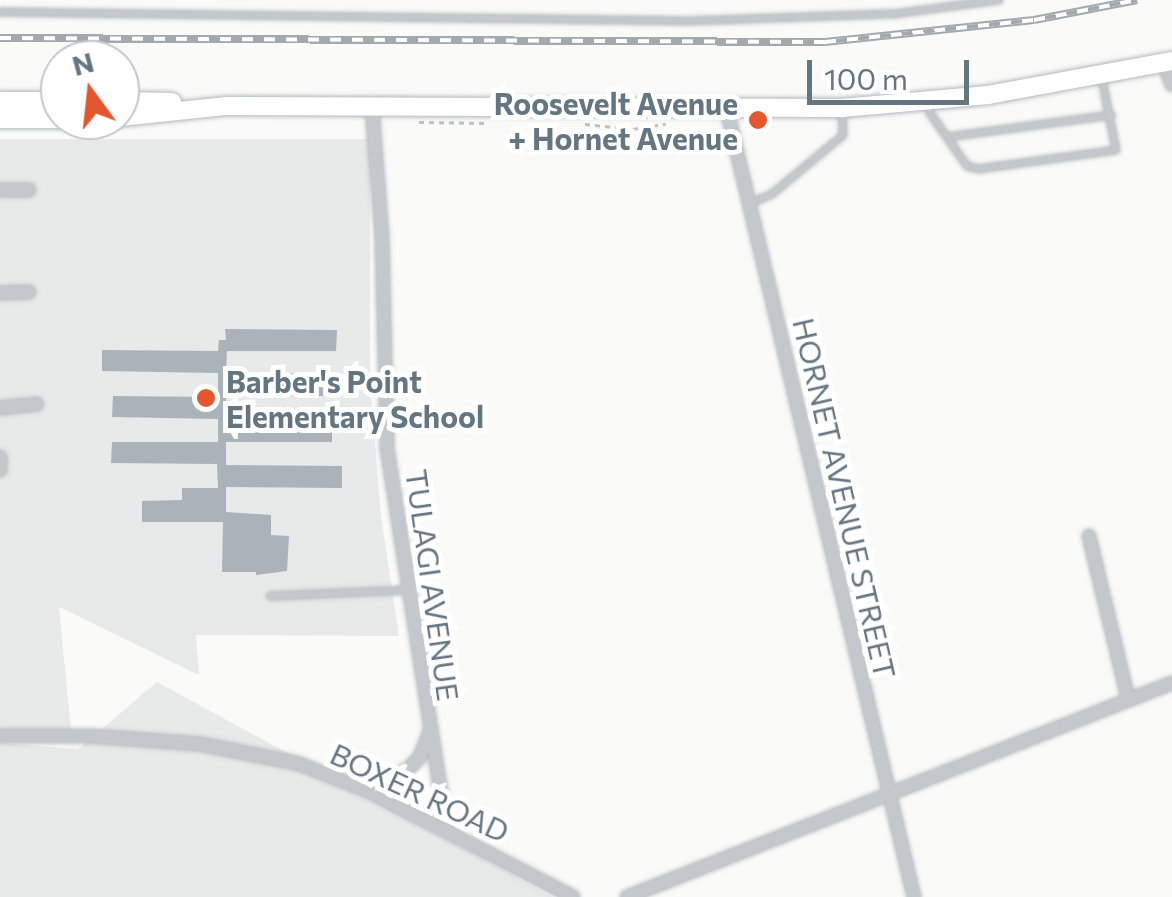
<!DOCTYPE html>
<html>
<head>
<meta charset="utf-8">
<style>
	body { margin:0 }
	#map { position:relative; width:1172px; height:897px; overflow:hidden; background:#fafaf8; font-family:Commissioner,sans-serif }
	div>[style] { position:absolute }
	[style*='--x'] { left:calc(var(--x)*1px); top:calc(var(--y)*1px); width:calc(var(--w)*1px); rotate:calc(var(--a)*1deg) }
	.built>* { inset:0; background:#e8e9e9 }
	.building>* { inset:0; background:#aab3b9 }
	.path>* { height:2.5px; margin-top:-1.25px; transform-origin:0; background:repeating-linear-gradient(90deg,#bbbfc2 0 5px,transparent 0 10px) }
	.roads { filter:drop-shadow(0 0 2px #b3babf) drop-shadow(0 0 2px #b3babf) }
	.lane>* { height:6px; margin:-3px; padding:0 3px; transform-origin:3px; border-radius:3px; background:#c3c8cc }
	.street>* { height:12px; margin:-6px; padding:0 6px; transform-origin:6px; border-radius:6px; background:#c3c8cc }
	.secondary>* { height:18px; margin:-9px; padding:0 9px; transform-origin:9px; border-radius:9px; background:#fff }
	.rail>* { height:8px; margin-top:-4px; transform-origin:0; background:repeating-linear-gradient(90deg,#fff 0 11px,#a2aab0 0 22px); box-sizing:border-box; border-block:2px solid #a2aab0 }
	.dots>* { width:28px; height:28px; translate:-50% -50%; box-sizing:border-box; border:5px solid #fff; border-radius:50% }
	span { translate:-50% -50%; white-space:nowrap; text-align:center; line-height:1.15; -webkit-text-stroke:10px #fff; paint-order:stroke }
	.poi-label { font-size:30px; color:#657683; font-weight:700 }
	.right { translate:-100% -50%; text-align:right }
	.left { translate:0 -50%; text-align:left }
	.street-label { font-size:30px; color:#657683 }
	.north { position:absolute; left:40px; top:40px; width:100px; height:100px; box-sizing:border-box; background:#fff; border:2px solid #c1c8cd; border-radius:50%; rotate:345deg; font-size:28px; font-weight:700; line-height:40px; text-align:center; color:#657683 }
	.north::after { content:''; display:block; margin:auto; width:35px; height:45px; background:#e4572e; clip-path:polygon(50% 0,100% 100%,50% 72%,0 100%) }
	.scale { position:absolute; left:807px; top:60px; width:162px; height:45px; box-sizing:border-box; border:5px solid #657683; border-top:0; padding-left:12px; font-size:30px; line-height:35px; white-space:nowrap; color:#657683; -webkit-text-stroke:8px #fff; paint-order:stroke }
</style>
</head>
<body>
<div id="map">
	<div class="built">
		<div style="clip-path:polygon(0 139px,370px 139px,370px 381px,381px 516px,399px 636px,196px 635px,199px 675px,59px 607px,72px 741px,0 738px)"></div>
		<div style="clip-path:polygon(157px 682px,552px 897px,0 897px,0 743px,78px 749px)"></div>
	</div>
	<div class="building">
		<div style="clip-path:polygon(225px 329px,337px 330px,336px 351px,227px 351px,226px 373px,332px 374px,332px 396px,226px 396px,226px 419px,332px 421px,332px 442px,226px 442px,226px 465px,342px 466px,342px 488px,226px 487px,226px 512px,271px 515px,271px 535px,289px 536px,287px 571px,256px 575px,256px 572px,222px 572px,223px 522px,142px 522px,142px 501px,182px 500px,182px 488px,218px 488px,217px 464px,111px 463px,112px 442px,218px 442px,218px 419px,112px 417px,113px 396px,218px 397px,218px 373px,102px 371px,102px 350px,218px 351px,219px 340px,226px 340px)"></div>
	</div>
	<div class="path">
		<div style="--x:419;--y:122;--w:69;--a:0.8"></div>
		<div style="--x:585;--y:124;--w:48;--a:5.9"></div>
		<div style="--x:633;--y:129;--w:33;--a:-9"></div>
	</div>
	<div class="roads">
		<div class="lane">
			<div style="--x:0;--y:12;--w:689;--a:0.75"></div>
			<div style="--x:689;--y:21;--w:205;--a:-2"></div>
			<div style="--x:894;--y:14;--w:106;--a:-7.6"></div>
			<div style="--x:929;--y:104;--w:9;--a:84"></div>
			<div style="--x:930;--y:113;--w:65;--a:55.1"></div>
			<div style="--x:967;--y:166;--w:11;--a:15"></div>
			<div style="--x:978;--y:169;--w:139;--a:-7.8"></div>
			<div style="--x:1116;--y:150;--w:72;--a:-101.2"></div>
			<div style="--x:947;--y:137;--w:166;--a:-7.6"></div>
			<div style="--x:751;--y:203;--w:23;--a:-23"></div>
			<div style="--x:772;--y:194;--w:92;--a:-39.7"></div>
			<div style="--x:843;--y:135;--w:23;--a:-92"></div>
			<div style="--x:270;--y:596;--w:137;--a:-2.5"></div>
		</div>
		<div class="street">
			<div style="--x:1164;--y:63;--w:23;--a:70"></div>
			<div style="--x:372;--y:107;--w:129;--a:85.6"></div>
			<div style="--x:382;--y:236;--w:212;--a:88.6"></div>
			<div style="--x:387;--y:448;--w:387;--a:81.1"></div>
			<div style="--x:727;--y:110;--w:809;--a:76.63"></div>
			<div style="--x:0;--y:190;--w:29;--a:0"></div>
			<div style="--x:0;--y:293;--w:29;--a:-2"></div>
			<div style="--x:0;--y:408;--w:37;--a:-6"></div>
			<div style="--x:0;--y:457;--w:13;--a:90"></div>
			<div style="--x:1089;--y:536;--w:168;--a:76.5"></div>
			<div style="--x:0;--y:736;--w:91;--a:0"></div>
			<div style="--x:91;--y:736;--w:109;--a:4.2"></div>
			<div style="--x:200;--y:744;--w:99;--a:11.1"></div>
			<div style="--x:297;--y:763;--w:74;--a:21.4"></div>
			<div style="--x:366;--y:790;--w:233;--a:27.3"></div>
			<div style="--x:366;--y:790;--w:46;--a:-26"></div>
			<div style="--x:407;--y:770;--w:18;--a:-45"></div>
			<div style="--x:420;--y:757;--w:26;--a:-69"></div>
			<div style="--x:627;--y:897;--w:586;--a:-21.44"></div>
		</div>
		<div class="secondary">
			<div style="--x:0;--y:101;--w:60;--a:0"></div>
			<div style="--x:120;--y:101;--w:52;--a:1.1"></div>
			<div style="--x:120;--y:117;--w:108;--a:-5.9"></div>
			<div style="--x:227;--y:106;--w:615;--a:0.19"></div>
			<div style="--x:842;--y:108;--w:147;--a:-5.1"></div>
			<div style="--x:988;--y:95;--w:187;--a:-10.5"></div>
			<div style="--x:0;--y:119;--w:60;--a:0"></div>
		</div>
	</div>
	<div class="rail">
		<div style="--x:0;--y:38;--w:825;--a:0.28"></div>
		<div style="--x:825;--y:42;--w:210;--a:-6"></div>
		<div style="--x:1034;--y:20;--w:105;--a:-11"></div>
	</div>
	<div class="dots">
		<div style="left:758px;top:120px;background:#e4572e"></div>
		<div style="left:206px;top:398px;background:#e4572e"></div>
	</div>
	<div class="poi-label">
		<span class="right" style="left:738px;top:120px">Roosevelt Avenue<br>+ Hornet Avenue</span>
		<span class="left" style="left:226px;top:398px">Barber's Point<br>Elementary School</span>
	</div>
	<div class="street-label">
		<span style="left:845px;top:498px;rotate:77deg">HORNET AVENUE STREET</span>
		<span style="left:433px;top:585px;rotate:82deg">TULAGI AVENUE</span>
		<span style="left:420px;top:792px;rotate:25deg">BOXER ROAD</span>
	</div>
	<div class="north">N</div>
	<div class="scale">100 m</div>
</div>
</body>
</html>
